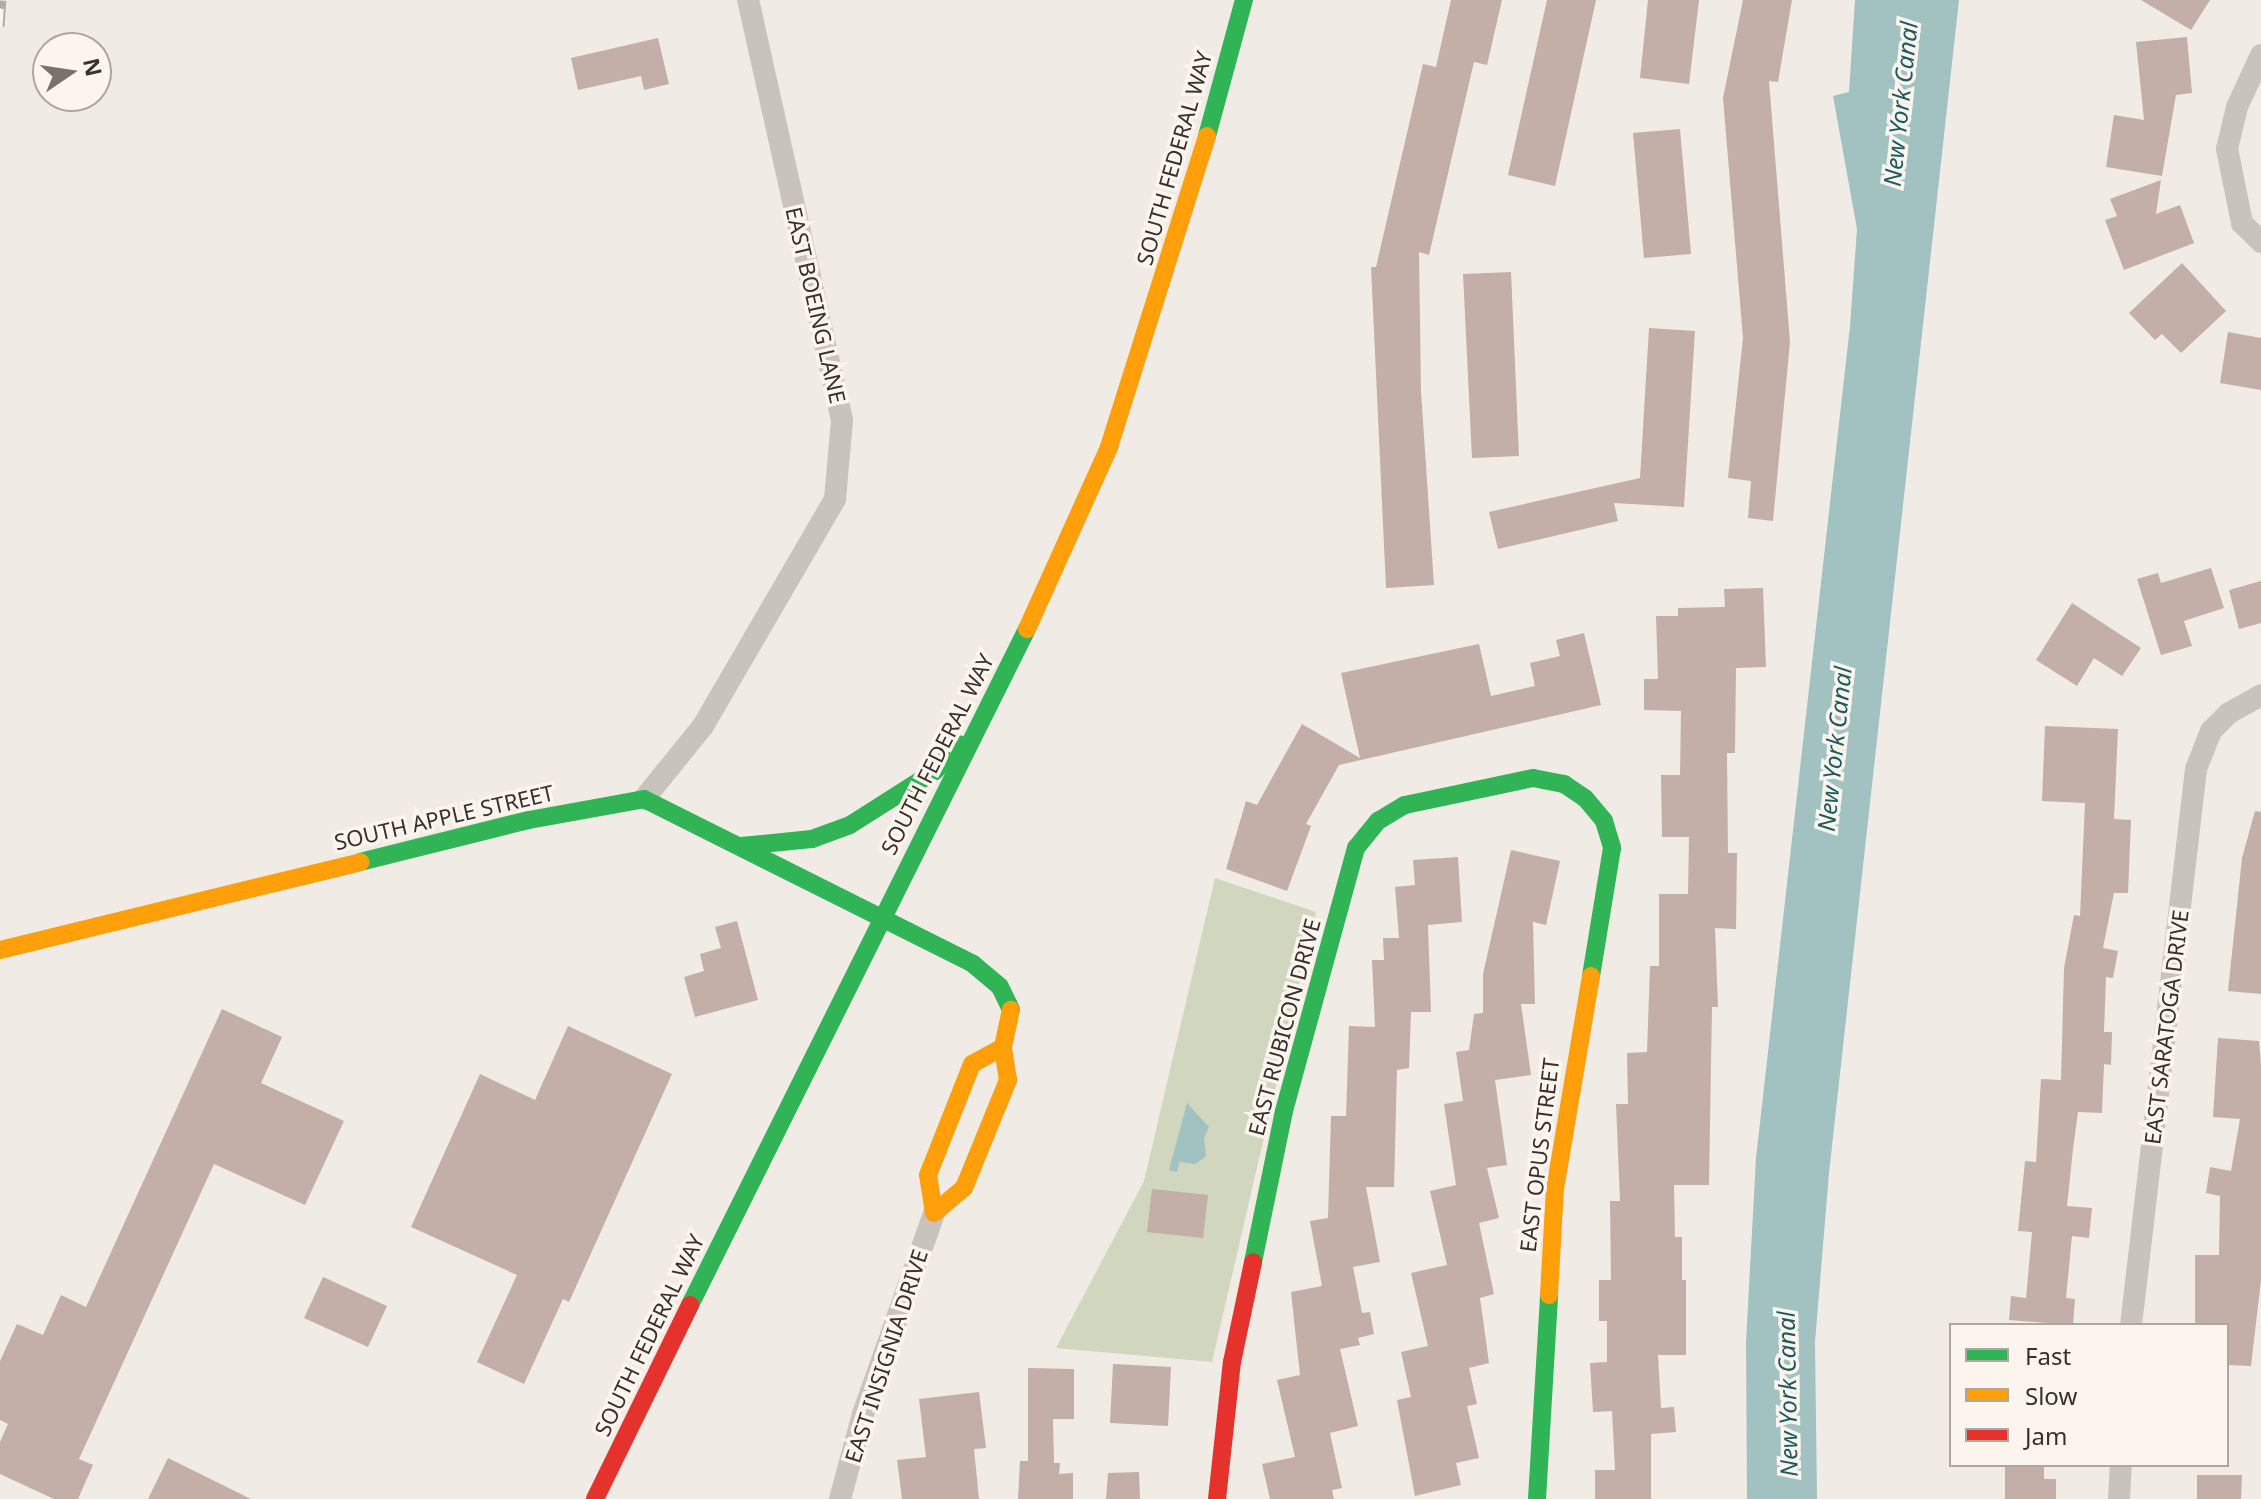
<!DOCTYPE html>
<html>
<head>
<meta charset="utf-8">
<style>
	body { margin:0 }
	#map { position:relative; width:2261px; height:1499px; overflow:hidden; background:#f0ebe5; font-family:"Noto Sans",sans-serif }
	div>[style] { position:absolute }
	[style*='--x'] { left:calc(var(--x)*1px); top:calc(var(--y)*1px); width:calc(var(--w)*1px); rotate:calc(var(--a)*1deg) }
	.green>* { inset:0; background:#d1d6bf }
	.water>* { inset:0; background:#a1c2c1 }
	.building>* { inset:0; background:#c3afa7 }
	.street>* { height:22px; margin:-11px; padding:0 11px; transform-origin:11px; border-radius:11px; background:#c9c3be }
	.fast>* { height:18px; margin:-9px; padding:0 9px; transform-origin:9px; border-radius:9px; background:#30b455 }
	.slow>* { height:18px; margin:-9px; padding:0 9px; transform-origin:9px; border-radius:9px; background:#ff9f0a }
	.jam>* { height:18px; margin:-9px; padding:0 9px; transform-origin:9px; border-radius:9px; background:#e5322d }
	.rail>* { height:9px; margin-top:-4.5px; transform-origin:0; background:repeating-linear-gradient(90deg,#fbf5ee 0 18px,#b1aca8 0 36px); box-sizing:border-box; border-block:2px solid #b1aca8 }
	span { translate:-50% -50%; white-space:nowrap; text-align:center; line-height:1.15; -webkit-text-stroke:7px #fbf5ee; paint-order:stroke }
	.street-label { font-size:22px; color:#3b302b }
	.water-label { font-size:24px; color:#1f5a5e; font-style:italic }
	.legend { position:absolute; left:1949px; top:1323px; width:280px; height:144px; box-sizing:border-box; background:#fbf5ee; border:2px solid #aea6a0; margin:0; padding:10px 14px; list-style:none; font-size:24px; color:#3b302b }
	.legend li { display:flex; align-items:center; gap:16px; height:40px }
	.legend b { width:40px; border:2px solid #aea6a0 }
	.north { position:absolute; left:32px; top:32px; width:80px; height:80px; box-sizing:border-box; background:#fbf5ee; border:2px solid #aea6a0; border-radius:50%; rotate:77deg; font-size:22px; font-weight:700; line-height:32px; text-align:center; color:#3b302b }
	.north::after { content:''; display:block; margin:auto; width:28px; height:36px; background:#7a716c; clip-path:polygon(50% 0,100% 100%,50% 72%,0 100%) }
</style>
</head>
<body>
<div id="map">
	<div class="green">
		<div style="clip-path:polygon(1215px 878px,1316px 912px,1212px 1362px,1056px 1348px,1144px 1181px)"></div>
	</div>
	<div class="water">
		<div style="clip-path:polygon(1855px 0,1959px 0,1829px 1173px,1815px 1342px,1817px 1499px,1747px 1499px,1746px 1342px,1756px 1158px,1850px 326px,1857px 229px,1833px 96px,1849px 92px)"></div>
		<div style="clip-path:polygon(1187px 1103px,1209px 1127px,1204px 1138px,1206px 1156px,1196px 1164px,1179px 1162px,1177px 1172px,1169px 1170px)"></div>
	</div>
	<div class="building">
		<div style="clip-path:polygon(1451px 0,1502px 0,1487px 65px,1474px 62px,1429px 255px,1419px 252px,1421px 391px,1434px 585px,1386px 588px,1371px 267px,1376px 267px,1423px 64px,1436px 67px)"></div>
		<div style="clip-path:polygon(1547px 0,1596px 0,1555px 186px,1508px 175px)"></div>
		<div style="clip-path:polygon(1648px 0,1699px 0,1689px 84px,1640px 78px)"></div>
		<div style="clip-path:polygon(1743px 0,1792px 0,1778px 82px,1769px 81px,1790px 342px,1773px 521px,1748px 518px,1751px 481px,1728px 478px,1743px 338px,1723px 98px)"></div>
		<div style="clip-path:polygon(2141px 0,2210px 0,2191px 30px)"></div>
		<div style="clip-path:polygon(2187px 37px,2192px 93px,2176px 95px,2162px 176px,2106px 167px,2114px 115px,2144px 120px,2136px 42px)"></div>
		<div style="clip-path:polygon(658px 38px,669px 84px,644px 90px,641px 76px,578px 90px,571px 58px)"></div>
		<div style="clip-path:polygon(1680px 129px,1691px 254px,1644px 258px,1633px 133px)"></div>
		<div style="clip-path:polygon(2161px 180px,2156px 214px,2180px 205px,2194px 243px,2124px 270px,2105px 220px,2117px 216px,2110px 199px)"></div>
		<div style="clip-path:polygon(2182px 263px,2226px 311px,2181px 353px,2162px 334px,2155px 340px,2129px 313px)"></div>
		<div style="clip-path:polygon(1511px 272px,1519px 456px,1472px 458px,1463px 274px)"></div>
		<div style="clip-path:polygon(1649px 328px,1695px 331px,1684px 507px,1614px 503px,1618px 521px,1498px 549px,1489px 512px,1640px 478px)"></div>
		<div style="clip-path:polygon(2228px 332px,2261px 338px,2261px 390px,2220px 383px)"></div>
		<div style="clip-path:polygon(2211px 568px,2224px 608px,2184px 621px,2192px 646px,2161px 655px,2137px 579px,2158px 573px,2161px 583px)"></div>
		<div style="clip-path:polygon(2261px 581px,2261px 623px,2239px 629px,2229px 590px)"></div>
		<div style="clip-path:polygon(1763px 588px,1766px 667px,1736px 668px,1735px 753px,1727px 753px,1728px 853px,1737px 853px,1736px 929px,1715px 928px,1718px 1007px,1712px 1007px,1709px 1185px,1674px 1185px,1675px 1237px,1682px 1237px,1682px 1280px,1686px 1280px,1686px 1355px,1658px 1355px,1661px 1408px,1674px 1407px,1676px 1432px,1651px 1434px,1651px 1499px,1595px 1499px,1595px 1470px,1615px 1470px,1612px 1411px,1593px 1412px,1590px 1363px,1607px 1362px,1607px 1321px,1599px 1321px,1599px 1280px,1611px 1280px,1610px 1201px,1620px 1201px,1616px 1104px,1628px 1104px,1627px 1053px,1647px 1052px,1650px 966px,1659px 966px,1659px 894px,1688px 894px,1689px 837px,1662px 837px,1661px 775px,1680px 775px,1681px 711px,1644px 710px,1644px 679px,1658px 679px,1656px 616px,1678px 616px,1678px 608px,1725px 607px,1724px 589px)"></div>
		<div style="clip-path:polygon(2072px 603px,2141px 648px,2122px 676px,2094px 658px,2077px 686px,2036px 660px)"></div>
		<div style="clip-path:polygon(1584px 633px,1601px 705px,1339px 765px,1306px 824px,1311px 826px,1287px 891px,1226px 869px,1246px 801px,1257px 805px,1302px 724px,1360px 758px,1341px 673px,1479px 644px,1491px 696px,1535px 686px,1530px 663px,1560px 656px,1556px 640px)"></div>
		<div style="clip-path:polygon(2045px 726px,2118px 729px,2114px 819px,2131px 820px,2128px 893px,2114px 893px,2103px 948px,2118px 951px,2113px 978px,2106px 977px,2104px 1032px,2112px 1032px,2111px 1065px,2104px 1064px,2102px 1113px,2078px 1112px,2073px 1149px,2067px 1206px,2092px 1208px,2089px 1238px,2072px 1236px,2066px 1298px,2075px 1299px,2073px 1325px,2009px 1320px,2011px 1296px,2026px 1298px,2032px 1232px,2018px 1231px,2025px 1161px,2036px 1162px,2041px 1079px,2061px 1080px,2064px 968px,2074px 915px,2080px 916px,2085px 803px,2042px 801px)"></div>
		<div style="clip-path:polygon(2255px 811px,2261px 812px,2261px 994px,2228px 991px,2242px 858px)"></div>
		<div style="clip-path:polygon(1511px 850px,1560px 861px,1546px 925px,1533px 922px,1535px 1004px,1521px 1004px,1531px 1075px,1495px 1080px,1507px 1165px,1487px 1168px,1499px 1218px,1479px 1223px,1494px 1294px,1480px 1298px,1489px 1363px,1469px 1368px,1477px 1404px,1467px 1406px,1479px 1458px,1456px 1463px,1461px 1485px,1415px 1496px,1397px 1400px,1411px 1397px,1401px 1352px,1428px 1346px,1411px 1273px,1447px 1265px,1430px 1191px,1456px 1185px,1444px 1104px,1463px 1101px,1456px 1052px,1469px 1050px,1474px 1014px,1483px 1013px,1483px 974px)"></div>
		<div style="clip-path:polygon(1458px 857px,1462px 922px,1428px 925px,1431px 1012px,1411px 1012px,1409px 1068px,1397px 1070px,1394px 1187px,1366px 1187px,1380px 1262px,1353px 1267px,1362px 1313px,1370px 1312px,1374px 1334px,1358px 1338px,1360px 1345px,1340px 1349px,1358px 1426px,1330px 1433px,1342px 1488px,1332px 1490px,1334px 1499px,1270px 1499px,1262px 1464px,1295px 1457px,1277px 1380px,1300px 1375px,1291px 1292px,1322px 1286px,1310px 1221px,1328px 1218px,1331px 1116px,1346px 1116px,1349px 1026px,1375px 1027px,1372px 960px,1384px 960px,1383px 938px,1399px 938px,1395px 887px,1415px 885px,1413px 860px)"></div>
		<div style="clip-path:polygon(737px 921px,758px 1000px,695px 1017px,684px 977px,704px 971px,700px 954px,721px 948px,715px 927px)"></div>
		<div style="clip-path:polygon(222px 1009px,282px 1037px,261px 1083px,344px 1121px,305px 1205px,214px 1164px,79px 1459px,93px 1465px,78px 1499px,54px 1499px,0 1474px,0 1442px,8px 1424px,0 1420px,0 1361px,17px 1324px,43px 1335px,61px 1295px,86px 1307px)"></div>
		<div style="clip-path:polygon(568px 1026px,672px 1074px,569px 1302px,563px 1299px,524px 1384px,477px 1362px,517px 1275px,411px 1227px,480px 1074px,535px 1100px)"></div>
		<div style="clip-path:polygon(2218px 1038px,2259px 1041px,2261px 1065px,2261px 1280px,2251px 1366px,2227px 1365px,2227px 1325px,2195px 1325px,2195px 1255px,2219px 1255px,2220px 1196px,2206px 1193px,2210px 1167px,2231px 1171px,2240px 1119px,2213px 1117px)"></div>
		<div style="clip-path:polygon(1152px 1189px,1208px 1195px,1203px 1238px,1147px 1232px)"></div>
		<div style="clip-path:polygon(323px 1277px,387px 1306px,368px 1347px,304px 1318px)"></div>
		<div style="clip-path:polygon(1113px 1364px,1171px 1367px,1168px 1426px,1110px 1423px)"></div>
		<div style="clip-path:polygon(1028px 1368px,1074px 1369px,1074px 1419px,1053px 1419px,1054px 1463px,1060px 1463px,1059px 1474px,1073px 1473px,1073px 1499px,1018px 1499px,1020px 1461px,1028px 1461px)"></div>
		<div style="clip-path:polygon(979px 1392px,986px 1448px,974px 1449px,979px 1499px,902px 1499px,897px 1460px,926px 1457px,919px 1399px)"></div>
		<div style="clip-path:polygon(168px 1458px,251px 1499px,148px 1499px)"></div>
		<div style="clip-path:polygon(2005px 1465px,2044px 1465px,2044px 1479px,2056px 1479px,2056px 1499px,2005px 1499px)"></div>
		<div style="clip-path:polygon(1139px 1472px,1140px 1499px,1106px 1499px,1108px 1473px)"></div>
		<div style="clip-path:polygon(2197px 1475px,2242px 1475px,2241px 1499px,2197px 1499px)"></div>
	</div>
	<div class="street">
		<div style="--x:2261;--y:55;--w:57;--a:114.8"></div>
		<div style="--x:2237;--y:107;--w:43;--a:103.4"></div>
		<div style="--x:2227;--y:149;--w:76;--a:78.5"></div>
		<div style="--x:2242;--y:223;--w:27;--a:45"></div>
		<div style="--x:644;--y:799;--w:94;--a:-51.1"></div>
		<div style="--x:703;--y:726;--w:263;--a:-59.8"></div>
		<div style="--x:835;--y:499;--w:79;--a:-84.9"></div>
		<div style="--x:842;--y:420;--w:430;--a:-102.6"></div>
		<div style="--x:2131;--y:1325;--w:560;--a:-83.33"></div>
		<div style="--x:2196;--y:769;--w:41;--a:-68.5"></div>
		<div style="--x:2211;--y:731;--w:25;--a:-45"></div>
		<div style="--x:2229;--y:713;--w:37;--a:-29"></div>
		<div style="--x:840;--y:1499;--w:88;--a:-74.9"></div>
		<div style="--x:863;--y:1414;--w:213;--a:-70.5"></div>
		<div style="--x:2119;--y:1499;--w:34;--a:-87"></div>
	</div>
	<div class="fast">
		<div style="--x:1207;--y:136;--w:141;--a:-74.8"></div>
		<div style="--x:741;--y:846;--w:71;--a:-5.6"></div>
		<div style="--x:812;--y:839;--w:40;--a:-20.2"></div>
		<div style="--x:850;--y:825;--w:101;--a:-32.4"></div>
		<div style="--x:935;--y:771;--w:36;--a:-48"></div>
		<div style="--x:360;--y:862;--w:174;--a:-14"></div>
		<div style="--x:529;--y:820;--w:117;--a:-10.3"></div>
		<div style="--x:644;--y:799;--w:368;--a:26.6"></div>
		<div style="--x:973;--y:964;--w:35;--a:40"></div>
		<div style="--x:1000;--y:987;--w:25;--a:64"></div>
		<div style="--x:1253;--y:1262;--w:154;--a:-78.4"></div>
		<div style="--x:1284;--y:1111;--w:273;--a:-74.7"></div>
		<div style="--x:1356;--y:848;--w:35;--a:-51"></div>
		<div style="--x:1378;--y:821;--w:31;--a:-31"></div>
		<div style="--x:1405;--y:805;--w:131;--a:-11.9"></div>
		<div style="--x:1533;--y:778;--w:32;--a:11"></div>
		<div style="--x:1564;--y:784;--w:25;--a:34"></div>
		<div style="--x:1585;--y:798;--w:30;--a:50"></div>
		<div style="--x:1604;--y:821;--w:28;--a:73"></div>
		<div style="--x:1612;--y:848;--w:130;--a:99.3"></div>
		<div style="--x:690;--y:1305;--w:755;--a:-63.5"></div>
		<div style="--x:1537;--y:1499;--w:204;--a:-86.6"></div>
	</div>
	<div class="slow">
		<div style="--x:1027;--y:629;--w:200;--a:-65.7"></div>
		<div style="--x:1109;--y:447;--w:326;--a:-72.5"></div>
		<div style="--x:0;--y:950;--w:371;--a:-13.7"></div>
		<div style="--x:1003;--y:1047;--w:35;--a:151"></div>
		<div style="--x:972;--y:1064;--w:119;--a:111.6"></div>
		<div style="--x:928;--y:1175;--w:38;--a:81"></div>
		<div style="--x:934;--y:1213;--w:39;--a:-40"></div>
		<div style="--x:964;--y:1188;--w:117;--a:-67.8"></div>
		<div style="--x:1008;--y:1080;--w:33;--a:-99"></div>
		<div style="--x:1003;--y:1047;--w:38;--a:-78"></div>
		<div style="--x:1549;--y:1295;--w:106;--a:-86.8"></div>
		<div style="--x:1555;--y:1189;--w:216;--a:-80.4"></div>
	</div>
	<div class="jam">
		<div style="--x:595;--y:1499;--w:216;--a:-63.9"></div>
		<div style="--x:1217;--y:1499;--w:138;--a:-83.8"></div>
		<div style="--x:1232;--y:1362;--w:102;--a:-78.1"></div>
	</div>
	<div class="rail">
		<div style="--x:0;--y:26;--w:26;--a:-86"></div>
	</div>
	<div class="street-label">
		<span style="left:1174px;top:158px;rotate:-74deg">SOUTH FEDERAL WAY</span>
		<span style="left:816px;top:305px;rotate:77deg">EAST BOEING LANE</span>
		<span style="left:937px;top:754px;rotate:-63deg">SOUTH FEDERAL WAY</span>
		<span style="left:444px;top:817px;rotate:-13deg">SOUTH APPLE STREET</span>
		<span style="left:1284px;top:1027px;rotate:-75deg">EAST RUBICON DRIVE</span>
		<span style="left:2166px;top:1027px;rotate:-83deg">EAST SARATOGA DRIVE</span>
		<span style="left:1539px;top:1155px;rotate:-83deg">EAST OPUS STREET</span>
		<span style="left:649px;top:1335px;rotate:-64deg">SOUTH FEDERAL WAY</span>
		<span style="left:886px;top:1356px;rotate:-72deg">EAST INSIGNIA DRIVE</span>
	</div>
	<div class="water-label">
		<span style="left:1900px;top:104px;rotate:-84deg">New York Canal</span>
		<span style="left:1834px;top:749px;rotate:-84deg">New York Canal</span>
		<span style="left:1787px;top:1394px;rotate:-91deg">New York Canal</span>
	</div>
	<ul class="legend">
	<li><b style="height:10px;background:#30b455"></b>Fast</li>
	<li><b style="height:10px;background:#ff9f0a"></b>Slow</li>
	<li><b style="height:10px;background:#e5322d"></b>Jam</li>
	</ul>
	<div class="north">N</div>
</div>
</body>
</html>
